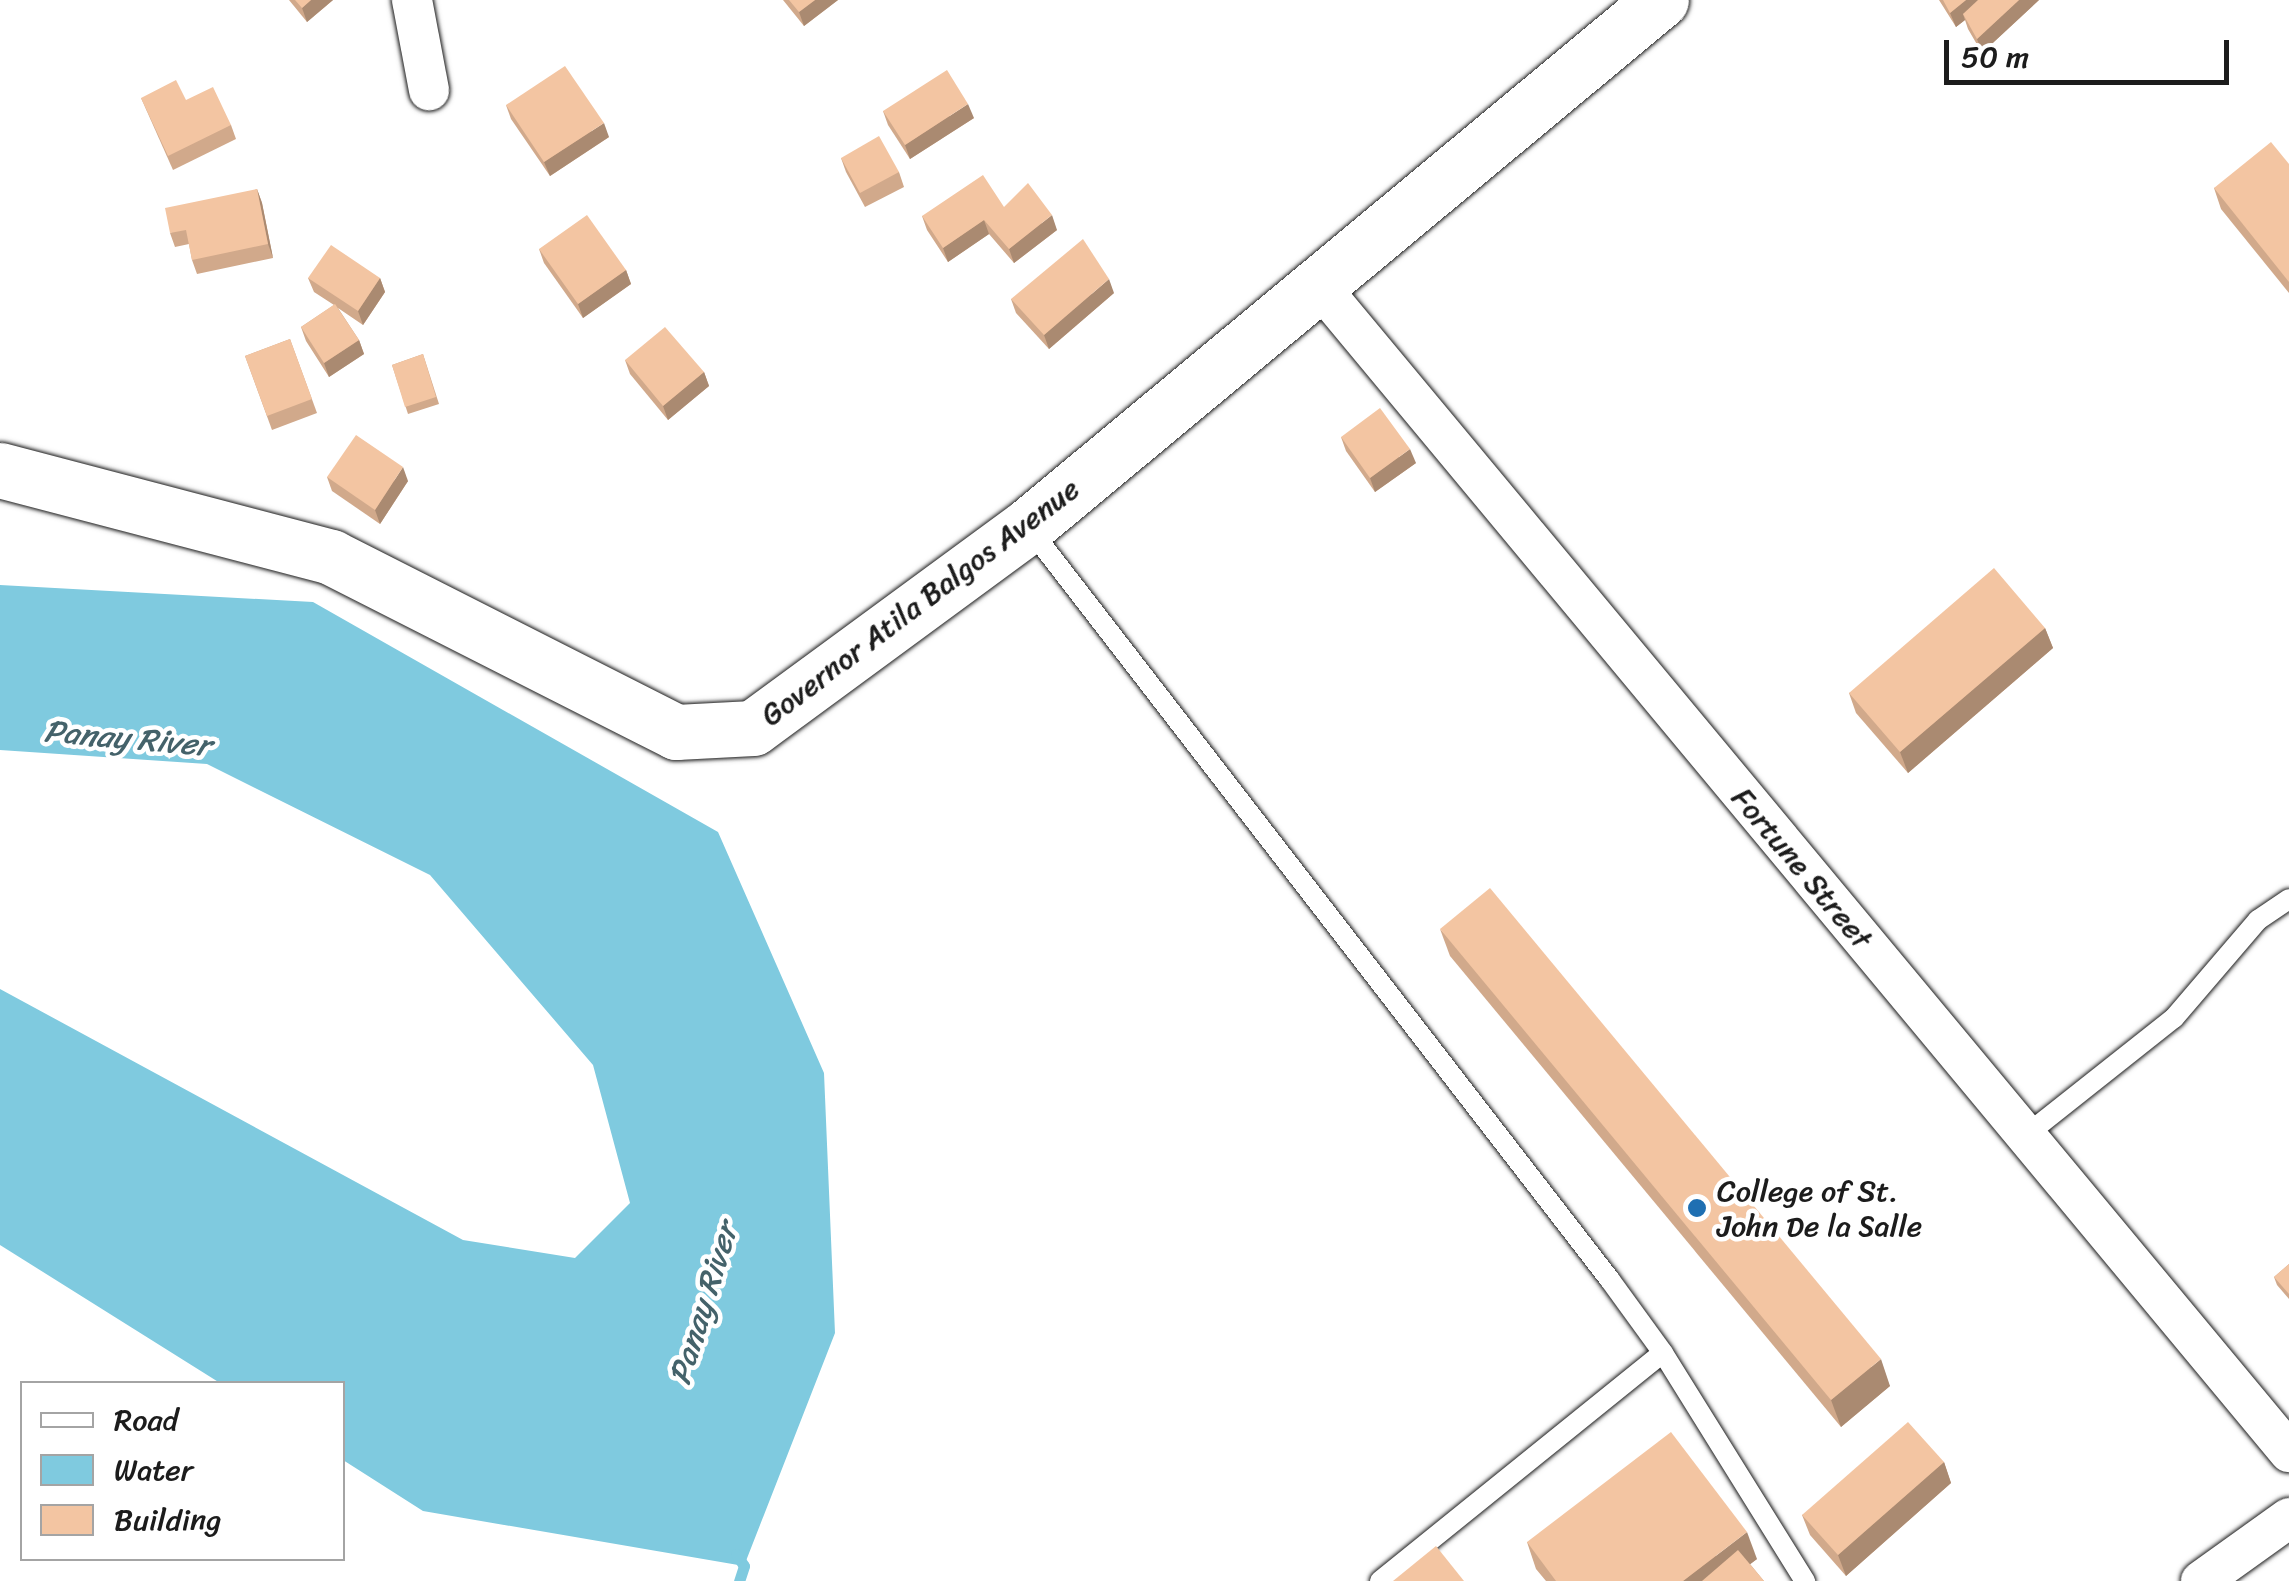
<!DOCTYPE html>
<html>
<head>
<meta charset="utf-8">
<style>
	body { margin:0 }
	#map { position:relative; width:2289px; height:1581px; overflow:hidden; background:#fff; font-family:Sriracha,sans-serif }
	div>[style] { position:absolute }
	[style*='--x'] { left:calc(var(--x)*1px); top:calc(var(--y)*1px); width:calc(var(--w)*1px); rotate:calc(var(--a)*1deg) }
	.water>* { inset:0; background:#7fcadf }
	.stream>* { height:11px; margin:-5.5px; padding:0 5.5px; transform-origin:5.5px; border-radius:5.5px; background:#7fcadf }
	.roads { filter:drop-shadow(0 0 2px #1c1c1c) drop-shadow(0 0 2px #1c1c1c) }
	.service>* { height:20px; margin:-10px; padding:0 10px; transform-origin:10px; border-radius:10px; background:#fff }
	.minor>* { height:40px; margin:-20px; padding:0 20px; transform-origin:20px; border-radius:20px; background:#fff }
	.secondary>* { height:55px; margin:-27.5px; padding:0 27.5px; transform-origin:27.5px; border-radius:27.5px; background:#fff }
	.wall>* { inset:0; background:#d1a98b }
	.shaded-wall>* { inset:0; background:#aa8a71 }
	.building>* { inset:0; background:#f3c5a2 }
	.dots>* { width:28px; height:28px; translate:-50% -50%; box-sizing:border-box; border:5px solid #fff; border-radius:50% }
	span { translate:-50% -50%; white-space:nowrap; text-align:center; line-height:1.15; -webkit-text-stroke:9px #fff; paint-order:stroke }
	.street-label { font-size:30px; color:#1c1c1c }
	.poi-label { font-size:30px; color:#1c1c1c }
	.left { translate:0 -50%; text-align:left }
	.water-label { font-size:32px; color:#44626a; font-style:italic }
	.legend { position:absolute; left:20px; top:1381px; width:325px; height:180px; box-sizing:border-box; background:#fff; border:2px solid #a4a4a4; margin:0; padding:12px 18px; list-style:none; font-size:30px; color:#1c1c1c }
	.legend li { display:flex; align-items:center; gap:20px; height:50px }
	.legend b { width:50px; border:2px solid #a4a4a4 }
	.scale { position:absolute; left:1944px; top:40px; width:285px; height:45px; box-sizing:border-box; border:5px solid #1c1c1c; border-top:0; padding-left:12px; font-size:30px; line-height:35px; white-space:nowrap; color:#1c1c1c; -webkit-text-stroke:8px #fff; paint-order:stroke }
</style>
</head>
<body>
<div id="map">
	<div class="water">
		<div style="clip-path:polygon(0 585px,313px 602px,718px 832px,824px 1073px,835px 1333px,744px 1566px,423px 1511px,343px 1460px,342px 1384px,220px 1383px,0 1245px,0 989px,463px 1240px,575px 1258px,630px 1203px,593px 1065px,430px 875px,207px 764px,0 750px)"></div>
	</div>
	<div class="stream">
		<div style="--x:736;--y:1554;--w:14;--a:56"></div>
		<div style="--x:744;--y:1566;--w:16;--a:108"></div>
	</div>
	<div class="roads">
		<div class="service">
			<div style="--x:1029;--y:528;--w:950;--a:52.31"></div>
			<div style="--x:1610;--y:1280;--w:90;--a:54"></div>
			<div style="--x:1663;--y:1353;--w:269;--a:58.1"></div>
			<div style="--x:2025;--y:1136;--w:190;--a:-38.4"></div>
			<div style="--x:2174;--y:1018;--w:129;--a:-49.4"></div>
			<div style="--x:2258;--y:920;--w:37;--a:-34"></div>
			<div style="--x:1380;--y:1581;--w:363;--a:-38.9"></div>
		</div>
		<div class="minor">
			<div style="--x:412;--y:0;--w:92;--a:79.3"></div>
			<div style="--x:1316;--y:282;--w:1522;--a:50.25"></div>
			<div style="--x:2201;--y:1581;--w:108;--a:-35.6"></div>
		</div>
		<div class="secondary">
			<div style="--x:0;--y:470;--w:342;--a:14.7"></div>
			<div style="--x:331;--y:557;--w:387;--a:26.9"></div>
			<div style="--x:676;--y:732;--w:77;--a:-3"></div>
			<div style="--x:753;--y:728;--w:341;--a:-36.3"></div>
			<div style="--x:1028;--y:526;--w:823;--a:-39.73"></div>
		</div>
	</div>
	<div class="wall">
		<div style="clip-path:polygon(289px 0,333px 0,307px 22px)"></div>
		<div style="clip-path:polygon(783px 0,838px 0,804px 26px)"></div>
		<div style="clip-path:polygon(1939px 0,2039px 0,1982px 53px,1968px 29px,1965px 20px,1956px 27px)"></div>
		<div style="clip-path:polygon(141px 98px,231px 125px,236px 139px,173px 170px)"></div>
		<div style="clip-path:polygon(506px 105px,609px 137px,550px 176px,511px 119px)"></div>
		<div style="clip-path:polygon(883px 111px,974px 118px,910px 159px,888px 125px)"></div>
		<div style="clip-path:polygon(841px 158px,899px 172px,904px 187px,865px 207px,846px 172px)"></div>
		<div style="clip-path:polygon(2289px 164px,2289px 293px,2221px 209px,2214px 188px)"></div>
		<div style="clip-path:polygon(257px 189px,262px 203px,273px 258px,197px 274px,192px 260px,189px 244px,175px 247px,170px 233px)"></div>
		<div style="clip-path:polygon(1004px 207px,1057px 230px,1014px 263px,989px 234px,948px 262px,927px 230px,922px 216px)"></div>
		<div style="clip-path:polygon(539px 249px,626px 270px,631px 284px,583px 318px,544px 263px)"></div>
		<div style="clip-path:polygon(308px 278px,380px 278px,385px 292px,363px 325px,338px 308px,359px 340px,364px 354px,329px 377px,306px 341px,301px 327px,334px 305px,314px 292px)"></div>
		<div style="clip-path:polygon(1114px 293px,1049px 349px,1016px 313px,1011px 299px)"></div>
		<div style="clip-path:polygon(290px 339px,317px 413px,272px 430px,245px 356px)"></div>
		<div style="clip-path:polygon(423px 354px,439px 404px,408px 414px,392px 365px)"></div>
		<div style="clip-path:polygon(625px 360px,704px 372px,709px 386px,668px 420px,630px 374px)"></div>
		<div style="clip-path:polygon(1341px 437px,1416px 463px,1375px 492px,1346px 451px)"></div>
		<div style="clip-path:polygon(327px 477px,408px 481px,380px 524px,332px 491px)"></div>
		<div style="clip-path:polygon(2045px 628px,2053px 648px,1908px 773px,1856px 713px,1849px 693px)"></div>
		<div style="clip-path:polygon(1440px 929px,1890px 1386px,1841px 1427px,1450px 956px)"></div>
		<div style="clip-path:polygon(2289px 1264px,2289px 1299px,2277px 1285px,2274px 1277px)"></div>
		<div style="clip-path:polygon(1944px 1462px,1951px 1483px,1846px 1576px,1810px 1535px,1802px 1515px)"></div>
		<div style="clip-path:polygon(1527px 1542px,1757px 1559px,1750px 1564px,1764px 1581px,1546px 1581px,1536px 1569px)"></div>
	</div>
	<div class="shaded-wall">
		<div style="clip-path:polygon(311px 0,333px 0,307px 22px,302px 8px)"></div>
		<div style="clip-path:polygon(815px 0,838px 0,804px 26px,799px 12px)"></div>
		<div style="clip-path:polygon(1966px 0,1988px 0,1963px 14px,1965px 20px,1956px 27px,1950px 13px)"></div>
		<div style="clip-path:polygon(2019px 0,2039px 0,1982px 53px,1977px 39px)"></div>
		<div style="clip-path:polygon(968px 104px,974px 118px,910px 159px,905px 145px)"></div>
		<div style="clip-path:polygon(604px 123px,609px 137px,550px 176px,544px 162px)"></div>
		<div style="clip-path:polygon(257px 189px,262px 203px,273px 258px,268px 244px)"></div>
		<div style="clip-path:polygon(1052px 215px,1057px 230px,1014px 263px,1009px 249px)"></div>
		<div style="clip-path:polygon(984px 220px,989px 234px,948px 262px,943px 248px)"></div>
		<div style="clip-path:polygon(626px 270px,631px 284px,583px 318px,578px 304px)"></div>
		<div style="clip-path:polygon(380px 278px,385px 292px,363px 325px,358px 311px)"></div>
		<div style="clip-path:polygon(1109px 279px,1114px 293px,1049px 349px,1044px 335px)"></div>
		<div style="clip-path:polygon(359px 340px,364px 354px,329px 377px,324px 363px)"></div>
		<div style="clip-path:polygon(704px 372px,709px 386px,668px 420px,663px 406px)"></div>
		<div style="clip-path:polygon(1410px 449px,1416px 463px,1375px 492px,1370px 478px)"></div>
		<div style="clip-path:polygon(403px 467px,408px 481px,380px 524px,375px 510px)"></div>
		<div style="clip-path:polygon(2045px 628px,2053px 648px,1908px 773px,1900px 752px)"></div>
		<div style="clip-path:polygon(1881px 1359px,1890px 1386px,1841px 1427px,1831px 1400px)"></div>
		<div style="clip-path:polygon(1944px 1462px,1951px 1483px,1846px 1576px,1838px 1555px)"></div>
		<div style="clip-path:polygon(1747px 1532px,1757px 1559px,1728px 1581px,1683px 1581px)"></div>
	</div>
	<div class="building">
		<div style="clip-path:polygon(295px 0,311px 0,302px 8px)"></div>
		<div style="clip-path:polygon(789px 0,815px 0,799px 12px)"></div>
		<div style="clip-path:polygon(1943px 0,1966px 0,1950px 13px)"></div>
		<div style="clip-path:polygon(1978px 0,2019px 0,1977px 39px,1963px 14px)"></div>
		<div style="clip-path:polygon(565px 66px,604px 123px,544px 162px,506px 105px)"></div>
		<div style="clip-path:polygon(947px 70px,968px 104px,905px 145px,883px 111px)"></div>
		<div style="clip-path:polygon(176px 80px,186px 100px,213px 87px,231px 125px,168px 156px,141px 98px)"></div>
		<div style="clip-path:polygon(879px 136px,899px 172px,860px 193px,841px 158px)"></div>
		<div style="clip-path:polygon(2271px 142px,2289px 164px,2289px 282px,2214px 188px)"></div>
		<div style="clip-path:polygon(983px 175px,1004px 207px,1028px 183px,1052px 215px,1009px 249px,984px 220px,943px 248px,922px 216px)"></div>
		<div style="clip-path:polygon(257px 189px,268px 244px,192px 260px,186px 230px,170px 233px,165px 208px)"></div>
		<div style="clip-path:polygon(587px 215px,626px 270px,578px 304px,539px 249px)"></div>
		<div style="clip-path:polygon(1083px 239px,1109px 279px,1044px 335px,1011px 299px)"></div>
		<div style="clip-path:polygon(331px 245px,380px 278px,358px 311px,308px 278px)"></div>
		<div style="clip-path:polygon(335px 304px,359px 340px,324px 363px,301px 327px)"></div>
		<div style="clip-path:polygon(665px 327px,704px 372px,663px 406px,625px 360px)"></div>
		<div style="clip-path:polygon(290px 339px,312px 399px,267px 416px,245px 356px)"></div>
		<div style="clip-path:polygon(423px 354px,436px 397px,405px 407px,392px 365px)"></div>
		<div style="clip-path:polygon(1380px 408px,1410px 449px,1370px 478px,1341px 437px)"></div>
		<div style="clip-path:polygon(356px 435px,403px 467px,375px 510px,327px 477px)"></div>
		<div style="clip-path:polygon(1994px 568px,2045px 628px,1900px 752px,1849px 693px)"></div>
		<div style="clip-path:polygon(1490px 888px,1881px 1359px,1831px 1400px,1440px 929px)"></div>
		<div style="clip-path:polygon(2289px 1264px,2289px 1294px,2274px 1277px)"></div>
		<div style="clip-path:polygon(1908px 1422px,1944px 1462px,1838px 1555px,1802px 1515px)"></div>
		<div style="clip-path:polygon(1671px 1432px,1747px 1532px,1683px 1581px,1556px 1581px,1527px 1542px)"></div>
		<div style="clip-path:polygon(1436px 1546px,1464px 1581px,1393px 1581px)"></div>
		<div style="clip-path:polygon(1738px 1550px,1764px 1581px,1702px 1581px)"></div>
	</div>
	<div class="dots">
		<div style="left:1697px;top:1208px;background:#1f6fb2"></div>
	</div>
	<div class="street-label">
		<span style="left:920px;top:602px;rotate:-37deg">Governor Atila Balgos Avenue</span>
		<span style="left:1802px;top:868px;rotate:50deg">Fortune Street</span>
	</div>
	<div class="poi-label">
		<span class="left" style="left:1717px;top:1208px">College of St.<br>John De la Salle</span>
	</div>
	<div class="water-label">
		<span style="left:127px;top:739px;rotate:5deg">Panay River</span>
		<span style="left:704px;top:1304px;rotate:-73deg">Panay River</span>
	</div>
	<ul class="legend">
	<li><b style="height:12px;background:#fff"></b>Road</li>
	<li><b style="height:28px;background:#7fcadf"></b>Water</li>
	<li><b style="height:28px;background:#f3c5a2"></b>Building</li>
	</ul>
	<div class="scale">50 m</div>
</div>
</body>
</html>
